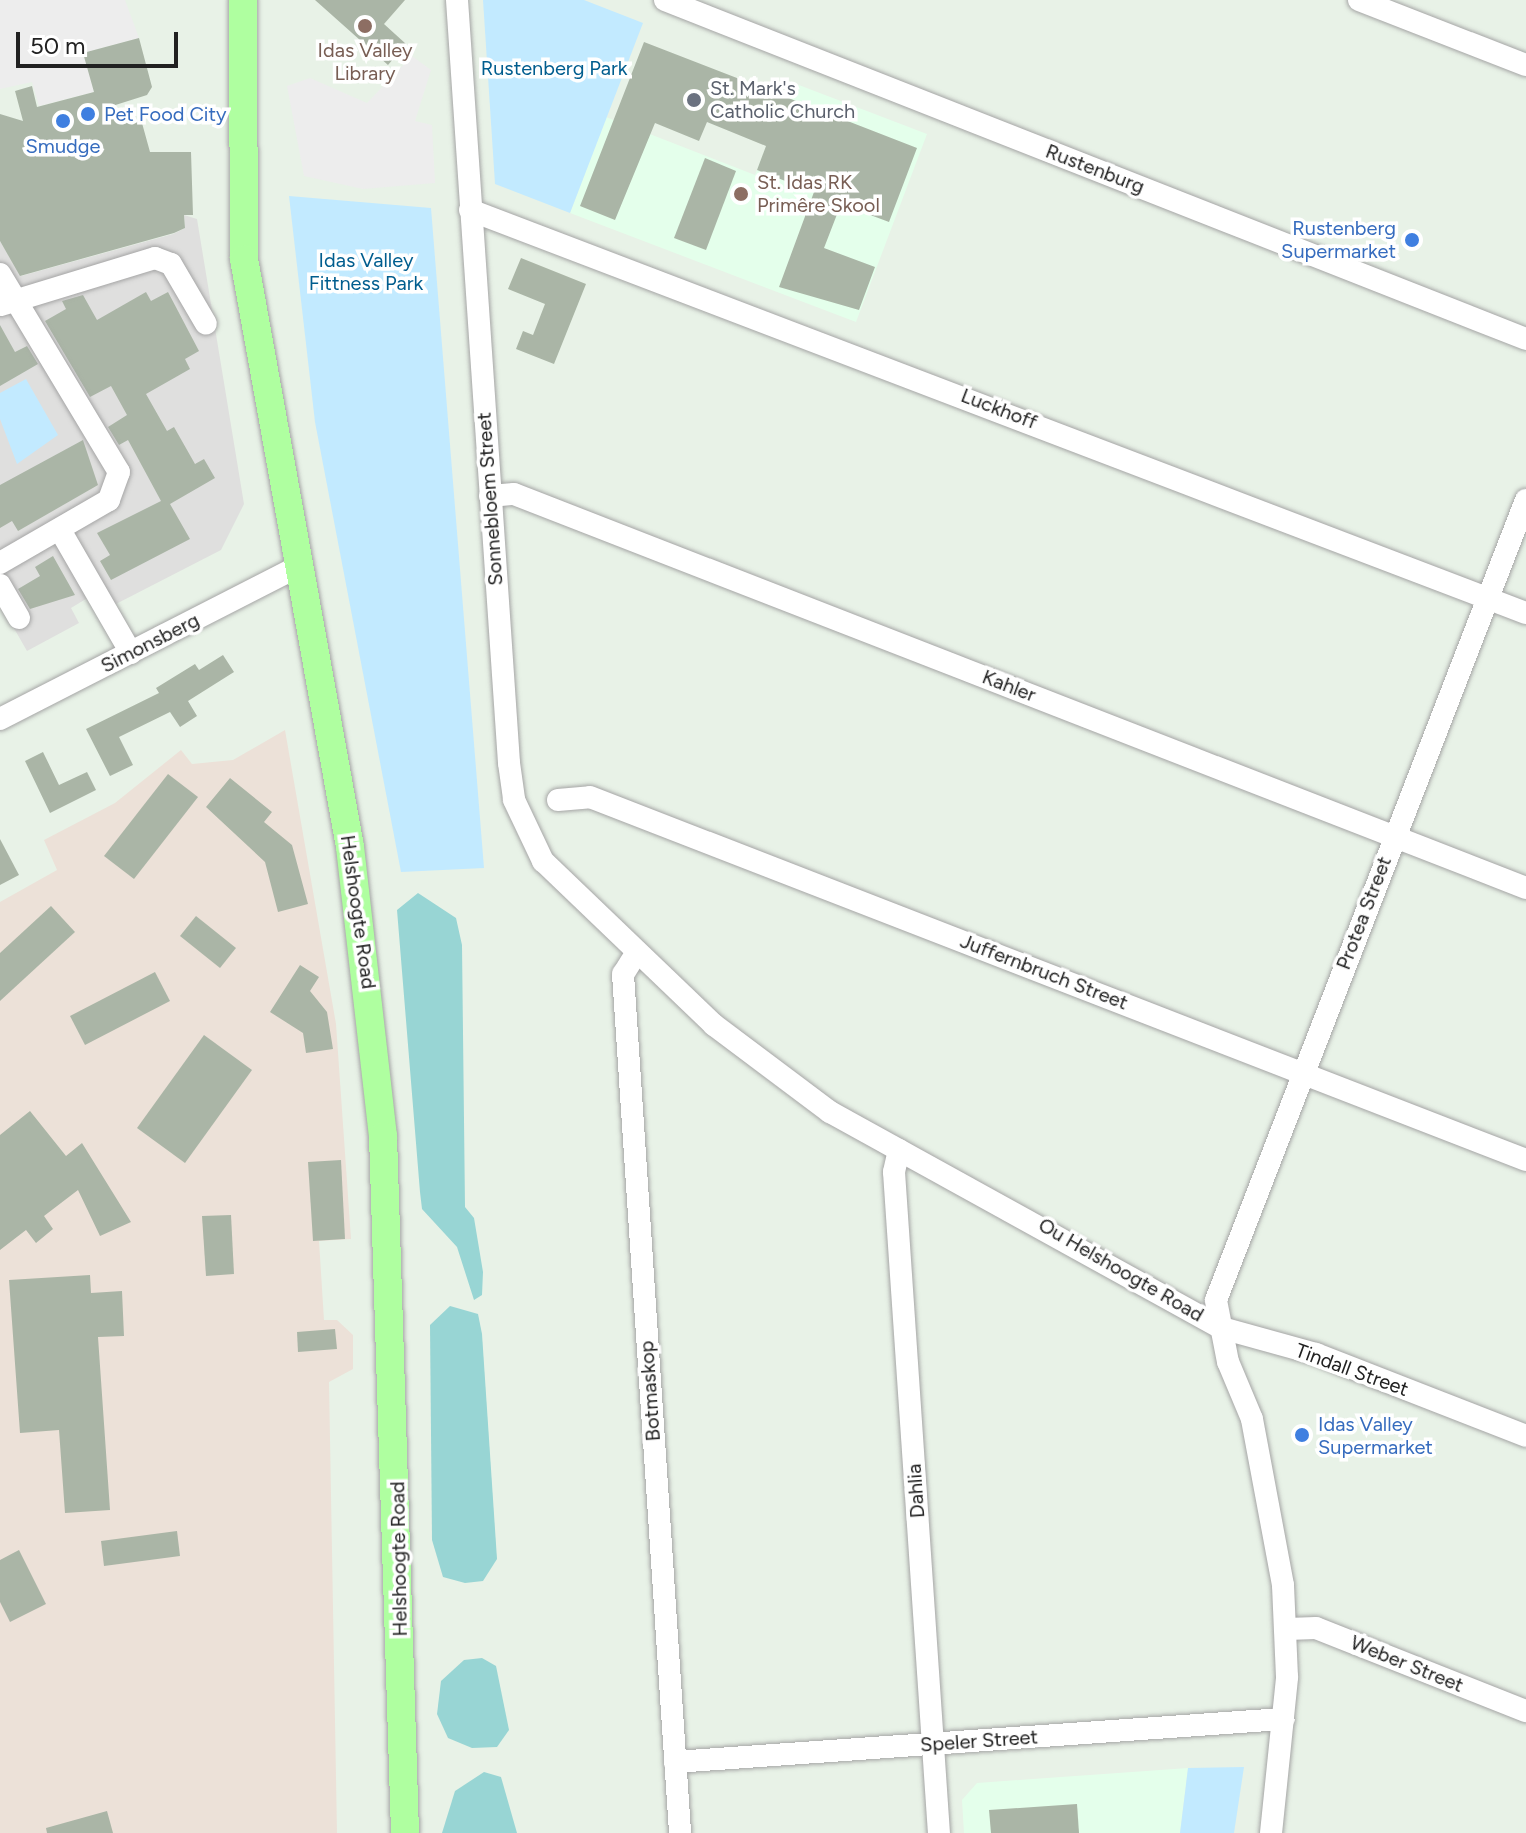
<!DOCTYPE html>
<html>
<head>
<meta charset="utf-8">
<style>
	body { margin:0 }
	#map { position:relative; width:1526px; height:1833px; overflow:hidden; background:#e8f2e7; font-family:Figtree,sans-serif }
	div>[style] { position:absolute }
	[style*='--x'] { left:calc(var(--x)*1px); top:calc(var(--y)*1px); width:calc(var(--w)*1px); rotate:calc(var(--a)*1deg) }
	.residential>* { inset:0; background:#dfdfde }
	.industrial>* { inset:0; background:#ece1d8 }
	.education>* { inset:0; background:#e4ffeb }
	.forest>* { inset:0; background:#98d5d4 }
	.park>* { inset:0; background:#c2eaff }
	.parking>* { inset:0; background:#ededed }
	.building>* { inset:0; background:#aab5a6 }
	.roads { filter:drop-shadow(0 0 2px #a5a5a5) drop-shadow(0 0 2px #a5a5a5) }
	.minor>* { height:22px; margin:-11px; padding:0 11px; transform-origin:11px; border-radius:11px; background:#fff }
	.major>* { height:28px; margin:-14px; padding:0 14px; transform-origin:14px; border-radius:14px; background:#afffa0 }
	.dots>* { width:22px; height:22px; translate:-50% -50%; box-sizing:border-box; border:4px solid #fff; border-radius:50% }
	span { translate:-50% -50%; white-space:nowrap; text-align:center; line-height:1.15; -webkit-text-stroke:7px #fff; paint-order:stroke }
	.education-label { font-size:20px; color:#785e54 }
	.left { translate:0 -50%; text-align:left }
	.park-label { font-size:20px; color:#005d8e }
	.worship-label { font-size:20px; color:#5b616d }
	.shop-label { font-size:20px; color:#366cbe }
	.right { translate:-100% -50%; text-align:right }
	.street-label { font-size:20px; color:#212121 }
	.scale { position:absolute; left:16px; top:32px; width:162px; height:36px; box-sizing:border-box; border:4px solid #212121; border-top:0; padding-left:10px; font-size:24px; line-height:28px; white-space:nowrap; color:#212121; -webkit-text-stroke:6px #fff; paint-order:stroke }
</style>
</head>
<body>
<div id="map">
	<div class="residential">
		<div style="clip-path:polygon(184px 215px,197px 219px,244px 504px,221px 550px,114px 605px,104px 588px,71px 608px,79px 623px,27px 651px,0 604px,0 241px,21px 276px,173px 234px,185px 228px)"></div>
	</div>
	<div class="industrial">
		<div style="clip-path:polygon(285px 730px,336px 1024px,351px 1239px,319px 1241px,324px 1320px,337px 1320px,353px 1335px,353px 1369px,329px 1382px,337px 1833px,0 1833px,0 902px,57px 870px,44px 840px,115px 803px,181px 750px,192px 764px,233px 760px)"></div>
	</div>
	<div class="education">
		<div style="clip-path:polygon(791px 82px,927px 134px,856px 322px,570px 213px,606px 117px,755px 175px)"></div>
		<div style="clip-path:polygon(1188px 1768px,1180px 1833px,964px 1833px,962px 1800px,977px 1783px)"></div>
	</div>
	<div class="forest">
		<div style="clip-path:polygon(418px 893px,456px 918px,462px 945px,465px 1207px,474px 1218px,483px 1272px,482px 1295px,474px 1300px,457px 1247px,422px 1209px,420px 1192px,397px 910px)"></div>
		<div style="clip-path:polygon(450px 1306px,478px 1314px,482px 1334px,497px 1559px,483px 1581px,465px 1583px,443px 1577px,432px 1540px,430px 1325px)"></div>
		<div style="clip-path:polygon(482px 1658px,496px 1666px,509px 1730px,497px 1747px,472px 1748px,448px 1738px,437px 1714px,441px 1681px,464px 1660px)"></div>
		<div style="clip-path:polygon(484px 1772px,501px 1777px,517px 1833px,442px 1833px,455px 1791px)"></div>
	</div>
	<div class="park">
		<div style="clip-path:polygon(483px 0,584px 0,643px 23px,570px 213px,495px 184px)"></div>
		<div style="clip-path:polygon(289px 196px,431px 208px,484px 868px,401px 872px,315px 422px)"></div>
		<div style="clip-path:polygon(26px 379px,58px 435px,17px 464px,0 419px,0 393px)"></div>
		<div style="clip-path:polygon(1244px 1767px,1234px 1833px,1180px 1833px,1188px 1768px)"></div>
	</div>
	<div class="parking">
		<div style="clip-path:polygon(0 0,125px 0,139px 38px,84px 53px,94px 92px,39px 106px,32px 82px,0 89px)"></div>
		<div style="clip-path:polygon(412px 56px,431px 70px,415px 121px,432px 125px,435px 183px,363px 189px,304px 176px,287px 86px,310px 78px,367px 103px)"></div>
	</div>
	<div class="building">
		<div style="clip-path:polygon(315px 0,405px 0,384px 24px,406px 44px,388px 65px)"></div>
		<div style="clip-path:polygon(139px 38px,152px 87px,147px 95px,106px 108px,142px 123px,150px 152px,191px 152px,193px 215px,184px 215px,185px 228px,174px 233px,20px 276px,0 241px,0 114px,23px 121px,15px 91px,32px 86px,37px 107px,94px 92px,83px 53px)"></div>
		<div style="clip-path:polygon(644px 42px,917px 148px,889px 222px,841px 204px,824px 248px,875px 267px,859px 310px,779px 287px,814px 192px,757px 170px,766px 146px,707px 122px,699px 141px,655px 123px,615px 220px,580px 206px)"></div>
		<div style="clip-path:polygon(705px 158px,736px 171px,706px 250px,674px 238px)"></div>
		<div style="clip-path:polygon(521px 258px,586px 284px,554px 364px,516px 349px,523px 331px,533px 335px,545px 304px,508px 289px)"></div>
		<div style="clip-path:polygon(146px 292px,151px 301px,168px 292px,199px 351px,185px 359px,190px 369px,146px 394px,167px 431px,174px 427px,195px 464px,204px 459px,215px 478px,170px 504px,190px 539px,111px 580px,100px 561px,110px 555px,97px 533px,161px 501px,128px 440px,119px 445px,108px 427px,127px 415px,111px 386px,90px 397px,45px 321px,66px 309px,62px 301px,83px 295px,97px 320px)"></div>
		<div style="clip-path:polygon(0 325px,15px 352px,27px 346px,38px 364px,0 386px)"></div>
		<div style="clip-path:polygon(83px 440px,98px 485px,18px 531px,12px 521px,0 528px,0 485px)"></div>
		<div style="clip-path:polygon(53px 556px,75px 595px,30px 609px,18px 589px,40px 576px,35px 567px)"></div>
		<div style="clip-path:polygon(223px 655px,234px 672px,188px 701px,197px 716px,180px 727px,170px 712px,119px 737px,133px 765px,110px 776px,86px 729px,159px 693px,156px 688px,195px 664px,199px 670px)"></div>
		<div style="clip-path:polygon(43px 752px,59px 785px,87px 772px,96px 790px,50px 813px,25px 761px)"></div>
		<div style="clip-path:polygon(168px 774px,198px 797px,134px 879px,104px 856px)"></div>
		<div style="clip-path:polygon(230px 778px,272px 812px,264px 822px,292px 845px,308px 904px,278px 912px,265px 862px,206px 807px)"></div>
		<div style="clip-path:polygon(0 839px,19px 875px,0 885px)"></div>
		<div style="clip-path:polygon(51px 906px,75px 932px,0 1001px,0 953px)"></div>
		<div style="clip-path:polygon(196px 916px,236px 948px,220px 968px,180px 936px)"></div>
		<div style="clip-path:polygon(300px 965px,319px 977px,310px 991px,327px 1012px,333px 1049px,306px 1053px,303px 1033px,270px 1012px)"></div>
		<div style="clip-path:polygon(155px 972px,170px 1001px,85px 1045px,70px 1016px)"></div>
		<div style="clip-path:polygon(204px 1035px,252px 1070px,185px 1163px,137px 1128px)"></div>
		<div style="clip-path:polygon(30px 1111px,66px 1156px,82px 1143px,131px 1222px,100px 1236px,78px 1190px,44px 1216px,53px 1229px,36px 1243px,26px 1230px,0 1250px,0 1135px)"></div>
		<div style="clip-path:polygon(341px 1160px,345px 1239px,313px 1241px,308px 1162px)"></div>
		<div style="clip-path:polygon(231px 1215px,234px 1274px,206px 1276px,202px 1216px)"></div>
		<div style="clip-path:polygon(90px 1275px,91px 1293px,122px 1291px,124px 1336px,98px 1337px,110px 1510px,65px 1513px,59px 1430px,20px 1433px,9px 1280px)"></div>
		<div style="clip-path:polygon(335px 1329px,337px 1349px,298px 1352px,297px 1332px)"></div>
		<div style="clip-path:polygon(177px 1531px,180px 1556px,104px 1566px,101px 1541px)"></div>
		<div style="clip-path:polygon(19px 1550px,46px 1604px,10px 1622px,0 1602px,0 1560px)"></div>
		<div style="clip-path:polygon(1077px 1804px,1079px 1833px,991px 1833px,989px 1810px)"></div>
		<div style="clip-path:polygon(107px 1811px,113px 1833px,47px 1833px,46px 1828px)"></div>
	</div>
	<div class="roads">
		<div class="minor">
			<div style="--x:457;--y:0;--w:765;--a:86.1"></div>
			<div style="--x:509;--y:763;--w:37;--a:82"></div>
			<div style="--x:514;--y:800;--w:68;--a:64.6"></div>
			<div style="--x:543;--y:861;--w:237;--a:43.8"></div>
			<div style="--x:714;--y:1025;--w:145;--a:36.9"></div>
			<div style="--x:830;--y:1112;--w:448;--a:28.9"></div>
			<div style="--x:1222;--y:1328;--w:98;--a:15.5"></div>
			<div style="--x:1316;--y:1354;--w:225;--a:21.3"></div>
			<div style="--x:665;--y:0;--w:925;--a:21.49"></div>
			<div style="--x:1359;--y:0;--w:179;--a:21.3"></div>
			<div style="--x:470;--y:210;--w:1130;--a:20.89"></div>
			<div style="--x:0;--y:274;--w:231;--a:59"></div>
			<div style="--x:119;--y:472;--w:30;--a:110"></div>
			<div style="--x:109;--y:500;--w:126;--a:150"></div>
			<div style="--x:1;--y:305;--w:161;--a:-17"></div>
			<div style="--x:155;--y:258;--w:17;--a:21"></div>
			<div style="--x:171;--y:264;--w:69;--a:59.7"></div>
			<div style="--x:490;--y:496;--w:24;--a:-5"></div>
			<div style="--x:514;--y:494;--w:1086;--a:21.27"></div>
			<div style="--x:60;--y:530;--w:142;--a:60"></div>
			<div style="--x:0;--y:585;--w:38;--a:60"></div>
			<div style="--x:0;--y:719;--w:336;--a:-27.1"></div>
			<div style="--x:558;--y:800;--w:32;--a:-5"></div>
			<div style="--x:590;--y:797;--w:1004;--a:21.2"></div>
			<div style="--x:637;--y:952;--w:26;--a:122"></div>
			<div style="--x:623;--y:974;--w:861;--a:86.2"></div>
			<div style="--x:899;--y:1150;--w:23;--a:103"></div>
			<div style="--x:894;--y:1172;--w:663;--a:86.11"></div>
			<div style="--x:1287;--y:1629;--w:29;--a:-2"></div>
			<div style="--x:1316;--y:1628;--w:226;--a:21.6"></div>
			<div style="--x:675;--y:1762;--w:610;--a:-4.05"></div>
			<div style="--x:1271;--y:1833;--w:157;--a:-84.1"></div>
			<div style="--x:1287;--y:1677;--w:92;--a:-92.5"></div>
			<div style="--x:1283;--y:1585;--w:169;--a:-100.6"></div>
			<div style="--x:1252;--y:1419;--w:62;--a:-112.8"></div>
			<div style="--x:1228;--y:1362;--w:63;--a:-101"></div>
			<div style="--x:1216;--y:1300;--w:858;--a:-68.82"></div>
		</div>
		<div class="major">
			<div style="--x:243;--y:0;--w:259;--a:89.8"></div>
			<div style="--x:244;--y:259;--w:597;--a:79.78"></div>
			<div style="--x:350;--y:847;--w:291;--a:83.5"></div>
			<div style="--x:383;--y:1136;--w:697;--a:88.19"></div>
		</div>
	</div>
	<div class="dots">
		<div style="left:365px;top:26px;background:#8d6e63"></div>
		<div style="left:694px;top:100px;background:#6b7280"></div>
		<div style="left:88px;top:114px;background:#3f7fe0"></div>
		<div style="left:63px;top:121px;background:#3f7fe0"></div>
		<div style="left:741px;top:194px;background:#8d6e63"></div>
		<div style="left:1412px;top:240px;background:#3f7fe0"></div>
		<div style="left:1302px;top:1435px;background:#3f7fe0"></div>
	</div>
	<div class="education-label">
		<span style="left:365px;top:62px">Idas Valley<br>Library</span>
		<span class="left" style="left:757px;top:194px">St. Idas RK<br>Primêre Skool</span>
	</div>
	<div class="park-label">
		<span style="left:554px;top:68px">Rustenberg Park</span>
		<span style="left:366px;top:272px">Idas Valley<br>Fittness Park</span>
	</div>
	<div class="worship-label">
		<span class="left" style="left:710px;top:100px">St. Mark's<br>Catholic Church</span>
	</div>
	<div class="shop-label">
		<span class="left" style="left:104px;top:114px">Pet Food City</span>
		<span style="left:63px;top:146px">Smudge</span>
		<span class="right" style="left:1396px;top:240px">Rustenberg<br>Supermarket</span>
		<span class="left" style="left:1318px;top:1436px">Idas Valley<br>Supermarket</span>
	</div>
	<div class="street-label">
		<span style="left:1095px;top:169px;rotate:21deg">Rustenburg</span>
		<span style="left:999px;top:409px;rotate:21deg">Luckhoff</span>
		<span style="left:490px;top:499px;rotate:-94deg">Sonnebloem Street</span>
		<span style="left:150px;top:643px;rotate:-27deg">Simonsberg</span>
		<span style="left:1009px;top:686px;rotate:21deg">Kahler</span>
		<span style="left:358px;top:912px;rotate:82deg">Helshoogte Road</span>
		<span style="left:1364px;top:913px;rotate:-69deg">Protea Street</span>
		<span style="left:1044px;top:972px;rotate:21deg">Juffernbruch Street</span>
		<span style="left:1121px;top:1270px;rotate:30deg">Ou Helshoogte Road</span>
		<span style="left:1352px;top:1370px;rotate:20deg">Tindall Street</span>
		<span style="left:650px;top:1391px;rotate:-94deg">Botmaskop</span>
		<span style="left:916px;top:1491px;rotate:-94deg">Dahlia</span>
		<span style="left:399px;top:1559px;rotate:-91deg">Helshoogte Road</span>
		<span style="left:1407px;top:1664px;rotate:22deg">Weber Street</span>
		<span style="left:979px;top:1741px;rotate:-4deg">Speler Street</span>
	</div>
	<div class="scale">50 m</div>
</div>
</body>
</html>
